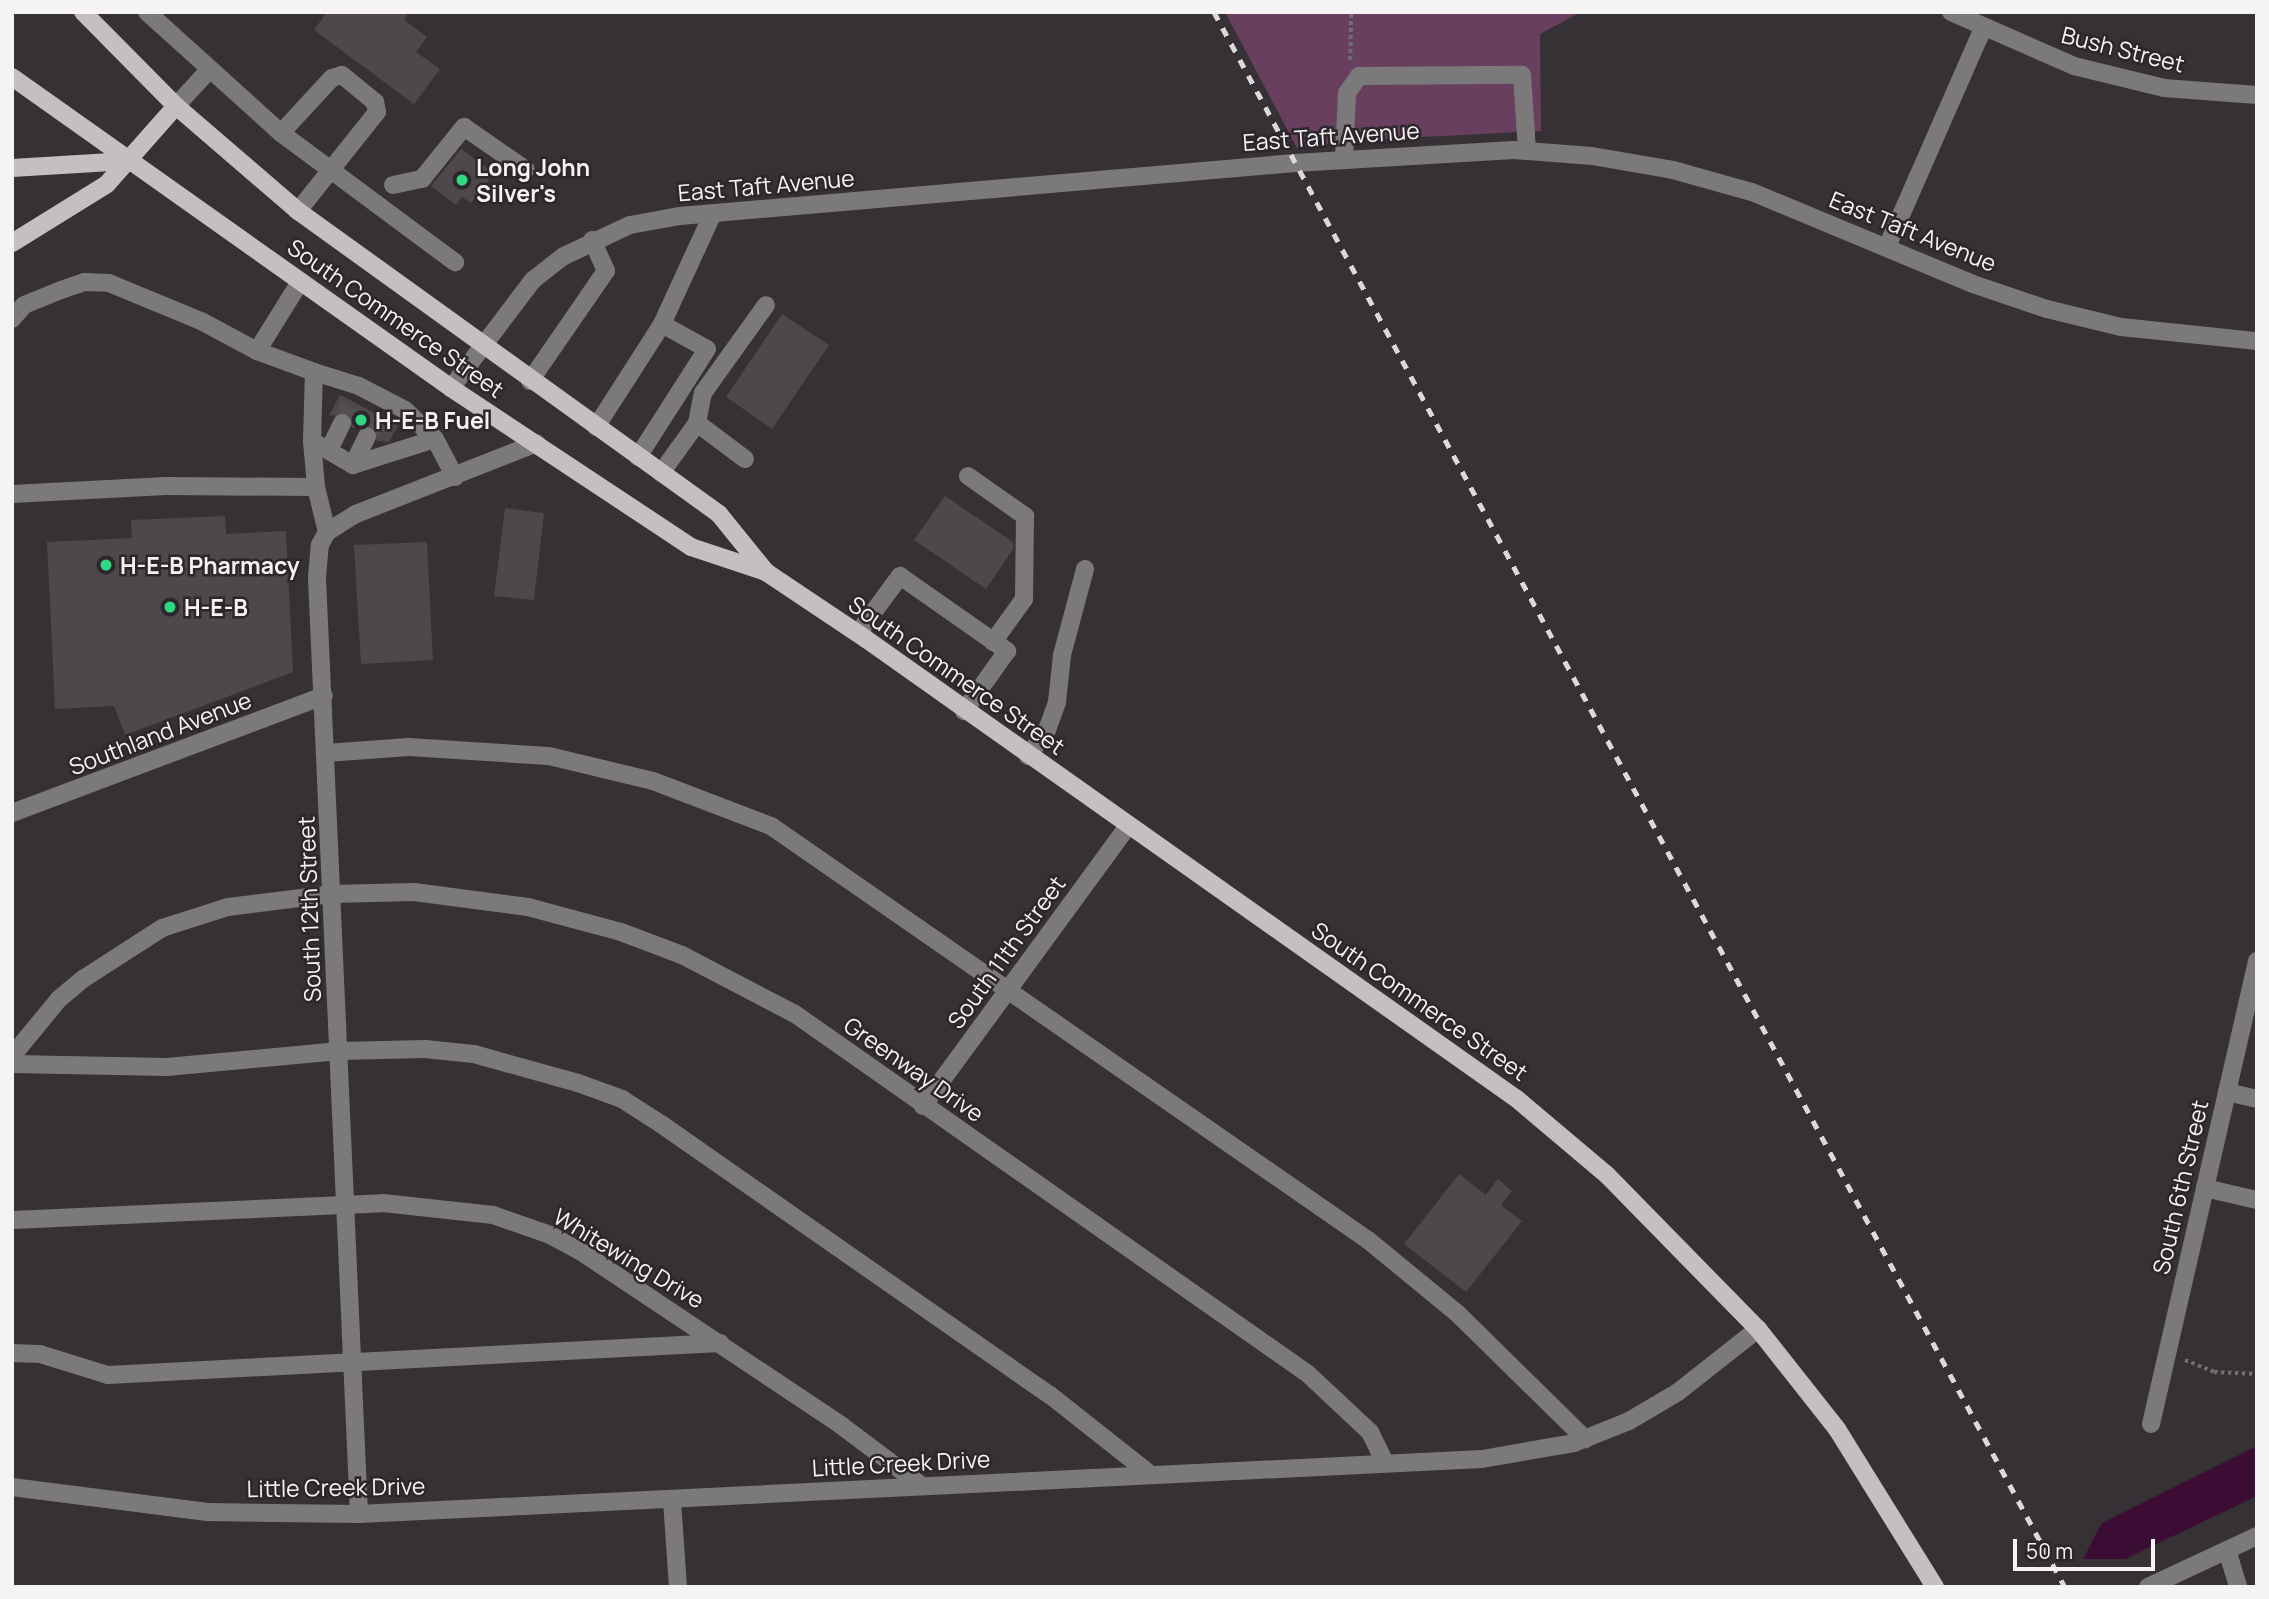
<!DOCTYPE html>
<html>
<head>
<meta charset="utf-8">
<style>
	body { margin:0 }
	#map { position:relative; width:2269px; height:1599px; overflow:hidden; background:#363135; font-family:Manrope,sans-serif }
	div>[style] { position:absolute }
	[style*='--x'] { left:calc(var(--x)*1px); top:calc(var(--y)*1px); width:calc(var(--w)*1px); rotate:calc(var(--a)*1deg) }
	.green>* { inset:0; background:#693f60 }
	.water>* { inset:0; background:#3b0c34 }
	.building>* { inset:0; background:#4e484c }
	.minor-tunnel>* { height:18px; margin-top:-9px; transform-origin:0; background:repeating-linear-gradient(90deg,#534e52 0 18px,transparent 0 27px) }
	.path>* { height:3.5px; margin-top:-1.75px; transform-origin:0; background:repeating-linear-gradient(90deg,#726e71 0 3.5px,transparent 0 7px) }
	.minor>* { height:18px; margin:-9px; padding:0 9px; transform-origin:9px; border-radius:9px; background:#7c797b }
	.major>* { height:18px; margin:-9px; padding:0 9px; transform-origin:9px; border-radius:9px; background:#c5bfc4 }
	.rail>* { height:5px; margin-top:-2.5px; transform-origin:0; background:repeating-linear-gradient(90deg,#dcd9db 0 9px,transparent 0 18px) }
	.dots>* { width:19px; height:19px; translate:-50% -50%; box-sizing:border-box; border:4px solid #2c272b; border-radius:50% }
	span { translate:-50% -50%; white-space:nowrap; text-align:center; line-height:1.15; -webkit-text-stroke:5px #2c272b; paint-order:stroke }
	.street-label { font-size:23px; color:#f6f3f5 }
	.poi-label { font-size:23px; color:#f6f3f5; font-weight:700 }
	.left { translate:0 -50%; text-align:left }
	.frame { position:absolute; inset:0; border:14px solid #f6f3f5; pointer-events:none }
	.scale { position:absolute; left:2013px; top:1539px; width:142px; height:32px; box-sizing:border-box; border:4px solid #f6f3f5; border-top:0; padding-left:9px; font-size:21px; line-height:24px; white-space:nowrap; color:#f6f3f5; -webkit-text-stroke:5px #2c272b; paint-order:stroke }
</style>
</head>
<body>
<div id="map">
	<div class="green">
		<div style="clip-path:polygon(1225px 12px,1581px 12px,1540px 34px,1541px 131px,1362px 140px,1297px 148px)"></div>
	</div>
	<div class="water">
		<div style="clip-path:polygon(2257px 1446px,2257px 1496px,2125px 1559px,2083px 1559px,2102px 1523px)"></div>
	</div>
	<div class="building">
		<div style="clip-path:polygon(327px 12px,409px 12px,404px 20px,427px 37px,416px 52px,440px 69px,414px 104px,314px 30px)"></div>
		<div style="clip-path:polygon(461px 149px,494px 173px,471px 203px,462px 197px,456px 205px,431px 186px)"></div>
		<div style="clip-path:polygon(782px 314px,829px 345px,772px 429px,726px 397px)"></div>
		<div style="clip-path:polygon(340px 395px,398px 425px,389px 442px,377px 441px,371px 426px,352px 428px,346px 413px,329px 416px)"></div>
		<div style="clip-path:polygon(945px 496px,1013px 542px,1013px 549px,986px 589px,914px 540px)"></div>
		<div style="clip-path:polygon(505px 508px,544px 513px,534px 600px,494px 596px)"></div>
		<div style="clip-path:polygon(225px 516px,226px 534px,286px 531px,293px 672px,125px 735px,114px 706px,55px 709px,47px 542px,132px 538px,131px 520px)"></div>
		<div style="clip-path:polygon(427px 542px,433px 660px,361px 664px,354px 545px)"></div>
		<div style="clip-path:polygon(1459px 1174px,1486px 1195px,1498px 1179px,1512px 1191px,1501px 1205px,1522px 1221px,1466px 1292px,1404px 1244px)"></div>
	</div>
	<div class="minor-tunnel">
		<div style="--x:342;--y:423;--w:23;--a:-65"></div>
		<div style="--x:367;--y:436;--w:23;--a:-59"></div>
	</div>
	<div class="path">
		<div style="--x:1350;--y:60;--w:48;--a:-88.8"></div>
		<div style="--x:2185;--y:1360;--w:31;--a:22"></div>
		<div style="--x:2214;--y:1372;--w:43;--a:2.7"></div>
	</div>
	<div class="minor">
		<div style="--x:147;--y:12;--w:181;--a:42.1"></div>
		<div style="--x:281;--y:133;--w:217;--a:36.6"></div>
		<div style="--x:1951;--y:12;--w:134;--a:23.7"></div>
		<div style="--x:2074;--y:66;--w:93;--a:13.7"></div>
		<div style="--x:2164;--y:88;--w:93;--a:4.3"></div>
		<div style="--x:176;--y:106;--w:49;--a:-47.5"></div>
		<div style="--x:281;--y:133;--w:75;--a:-47.2"></div>
		<div style="--x:332;--y:78;--w:10;--a:-17"></div>
		<div style="--x:342;--y:75;--w:43;--a:39.3"></div>
		<div style="--x:375;--y:102;--w:10;--a:79"></div>
		<div style="--x:377;--y:112;--w:127;--a:128.6"></div>
		<div style="--x:1344;--y:159;--w:66;--a:-87.4"></div>
		<div style="--x:1347;--y:93;--w:21;--a:-55"></div>
		<div style="--x:1359;--y:76;--w:163;--a:-0.4"></div>
		<div style="--x:1522;--y:75;--w:76;--a:86.2"></div>
		<div style="--x:393;--y:185;--w:30;--a:-12"></div>
		<div style="--x:422;--y:179;--w:67;--a:-51.1"></div>
		<div style="--x:464;--y:127;--w:75;--a:34.7"></div>
		<div style="--x:1887;--y:247;--w:239;--a:-66.3"></div>
		<div style="--x:300;--y:282;--w:81;--a:121.9"></div>
		<div style="--x:257;--y:351;--w:61;--a:20.2"></div>
		<div style="--x:314;--y:372;--w:69;--a:91.7"></div>
		<div style="--x:312;--y:441;--w:46;--a:85"></div>
		<div style="--x:316;--y:487;--w:46;--a:76.3"></div>
		<div style="--x:12;--y:319;--w:18;--a:-49"></div>
		<div style="--x:24;--y:305;--w:40;--a:-22"></div>
		<div style="--x:61;--y:290;--w:24;--a:-19"></div>
		<div style="--x:84;--y:282;--w:25;--a:2"></div>
		<div style="--x:109;--y:283;--w:102;--a:22.5"></div>
		<div style="--x:203;--y:322;--w:61;--a:28.2"></div>
		<div style="--x:662;--y:324;--w:122;--a:-65.3"></div>
		<div style="--x:530;--y:381;--w:134;--a:-55.4"></div>
		<div style="--x:606;--y:271;--w:34;--a:-114"></div>
		<div style="--x:451;--y:388;--w:136;--a:-52.8"></div>
		<div style="--x:533;--y:280;--w:39;--a:-38"></div>
		<div style="--x:564;--y:256;--w:73;--a:-25.2"></div>
		<div style="--x:630;--y:225;--w:51;--a:-10.2"></div>
		<div style="--x:680;--y:216;--w:617;--a:-4.93"></div>
		<div style="--x:1295;--y:163;--w:219;--a:-3.4"></div>
		<div style="--x:1514;--y:150;--w:78;--a:4.4"></div>
		<div style="--x:1592;--y:156;--w:82;--a:9.8"></div>
		<div style="--x:1673;--y:170;--w:82;--a:15.6"></div>
		<div style="--x:1752;--y:192;--w:239;--a:22.6"></div>
		<div style="--x:1973;--y:284;--w:78;--a:18.7"></div>
		<div style="--x:2047;--y:309;--w:76;--a:13.7"></div>
		<div style="--x:2121;--y:327;--w:137;--a:5.9"></div>
		<div style="--x:697;--y:423;--w:60;--a:36.9"></div>
		<div style="--x:596;--y:427;--w:122;--a:-57.3"></div>
		<div style="--x:662;--y:324;--w:51;--a:29.1"></div>
		<div style="--x:707;--y:349;--w:128;--a:122.6"></div>
		<div style="--x:435;--y:439;--w:43;--a:62.2"></div>
		<div style="--x:312;--y:441;--w:48;--a:30.3"></div>
		<div style="--x:353;--y:465;--w:86;--a:-17.6"></div>
		<div style="--x:435;--y:439;--w:42;--a:-136"></div>
		<div style="--x:405;--y:410;--w:52;--a:-152.4"></div>
		<div style="--x:359;--y:386;--w:47;--a:-162.7"></div>
		<div style="--x:329;--y:450;--w:30;--a:-64"></div>
		<div style="--x:353;--y:465;--w:32;--a:-64"></div>
		<div style="--x:661;--y:473;--w:62;--a:-54.2"></div>
		<div style="--x:697;--y:423;--w:31;--a:-79"></div>
		<div style="--x:703;--y:393;--w:108;--a:-54.4"></div>
		<div style="--x:968;--y:476;--w:70;--a:35.1"></div>
		<div style="--x:1025;--y:516;--w:83;--a:90.7"></div>
		<div style="--x:1024;--y:599;--w:53;--a:125.8"></div>
		<div style="--x:12;--y:494;--w:154;--a:-3"></div>
		<div style="--x:166;--y:486;--w:150;--a:0.4"></div>
		<div style="--x:858;--y:633;--w:71;--a:-53.6"></div>
		<div style="--x:900;--y:576;--w:131;--a:35"></div>
		<div style="--x:1007;--y:651;--w:74;--a:125.6"></div>
		<div style="--x:326;--y:753;--w:83;--a:-4.1"></div>
		<div style="--x:409;--y:747;--w:140;--a:3.7"></div>
		<div style="--x:549;--y:756;--w:107;--a:13.5"></div>
		<div style="--x:653;--y:781;--w:126;--a:20.9"></div>
		<div style="--x:771;--y:826;--w:727;--a:34.74"></div>
		<div style="--x:1368;--y:1240;--w:115;--a:39.4"></div>
		<div style="--x:1457;--y:1313;--w:180;--a:44.5"></div>
		<div style="--x:1028;--y:756;--w:32;--a:-54"></div>
		<div style="--x:1047;--y:730;--w:30;--a:-70"></div>
		<div style="--x:1057;--y:702;--w:47;--a:-83.9"></div>
		<div style="--x:1062;--y:655;--w:89;--a:-75"></div>
		<div style="--x:12;--y:813;--w:333;--a:-20.6"></div>
		<div style="--x:12;--y:1056;--w:74;--a:-50.5"></div>
		<div style="--x:59;--y:999;--w:31;--a:-40"></div>
		<div style="--x:83;--y:979;--w:94;--a:-32.8"></div>
		<div style="--x:162;--y:928;--w:69;--a:-17.7"></div>
		<div style="--x:228;--y:907;--w:106;--a:-7.1"></div>
		<div style="--x:333;--y:894;--w:81;--a:-1.4"></div>
		<div style="--x:414;--y:892;--w:115;--a:7.5"></div>
		<div style="--x:528;--y:907;--w:96;--a:15"></div>
		<div style="--x:621;--y:932;--w:65;--a:20.7"></div>
		<div style="--x:682;--y:955;--w:127;--a:27.6"></div>
		<div style="--x:795;--y:1014;--w:627;--a:35.06"></div>
		<div style="--x:1308;--y:1374;--w:85;--a:43.1"></div>
		<div style="--x:1370;--y:1432;--w:32;--a:64"></div>
		<div style="--x:12;--y:1064;--w:155;--a:1.1"></div>
		<div style="--x:167;--y:1067;--w:173;--a:-5.3"></div>
		<div style="--x:339;--y:1051;--w:86;--a:-1.3"></div>
		<div style="--x:425;--y:1049;--w:49;--a:5.8"></div>
		<div style="--x:474;--y:1054;--w:108;--a:15.6"></div>
		<div style="--x:578;--y:1083;--w:47;--a:20"></div>
		<div style="--x:622;--y:1099;--w:46;--a:32.7"></div>
		<div style="--x:661;--y:1124;--w:474;--a:34.9"></div>
		<div style="--x:1050;--y:1395;--w:127;--a:38.3"></div>
		<div style="--x:2227;--y:1092;--w:31;--a:13"></div>
		<div style="--x:923;--y:1106;--w:347;--a:-53.8"></div>
		<div style="--x:2205;--y:1188;--w:53;--a:13"></div>
		<div style="--x:12;--y:1220;--w:371;--a:-2.6"></div>
		<div style="--x:383;--y:1203;--w:111;--a:6.2"></div>
		<div style="--x:493;--y:1215;--w:60;--a:19.3"></div>
		<div style="--x:550;--y:1235;--w:34;--a:28"></div>
		<div style="--x:580;--y:1251;--w:315;--a:33.7"></div>
		<div style="--x:842;--y:1426;--w:100;--a:36.9"></div>
		<div style="--x:12;--y:1353;--w:28;--a:2"></div>
		<div style="--x:40;--y:1354;--w:71;--a:17.2"></div>
		<div style="--x:108;--y:1375;--w:613;--a:-2.99"></div>
		<div style="--x:2151;--y:1424;--w:475;--a:-77.1"></div>
		<div style="--x:12;--y:1487;--w:197;--a:7.3"></div>
		<div style="--x:207;--y:1512;--w:152;--a:0.8"></div>
		<div style="--x:359;--y:1514;--w:1124;--a:-2.8"></div>
		<div style="--x:1482;--y:1459;--w:93;--a:-9.9"></div>
		<div style="--x:1574;--y:1443;--w:59;--a:-21.8"></div>
		<div style="--x:1629;--y:1421;--w:57;--a:-30.6"></div>
		<div style="--x:1678;--y:1392;--w:102;--a:-38.2"></div>
		<div style="--x:672;--y:1501;--w:86;--a:86"></div>
		<div style="--x:359;--y:1514;--w:938;--a:-92.57"></div>
		<div style="--x:317;--y:577;--w:32;--a:-85"></div>
		<div style="--x:320;--y:545;--w:15;--a:-62"></div>
		<div style="--x:327;--y:532;--w:34;--a:-32"></div>
		<div style="--x:356;--y:514;--w:194;--a:-21.4"></div>
		<div style="--x:2227;--y:1550;--w:39;--a:73"></div>
		<div style="--x:2148;--y:1587;--w:120;--a:-25.1"></div>
	</div>
	<div class="major">
		<div style="--x:83;--y:12;--w:132;--a:45.3"></div>
		<div style="--x:176;--y:106;--w:161;--a:40.7"></div>
		<div style="--x:298;--y:211;--w:519;--a:35.74"></div>
		<div style="--x:719;--y:514;--w:75;--a:51"></div>
		<div style="--x:12;--y:77;--w:538;--a:35.31"></div>
		<div style="--x:451;--y:388;--w:288;--a:33.5"></div>
		<div style="--x:691;--y:547;--w:79;--a:18.4"></div>
		<div style="--x:766;--y:572;--w:120;--a:33.8"></div>
		<div style="--x:866;--y:639;--w:797;--a:35.25"></div>
		<div style="--x:1517;--y:1099;--w:118;--a:40.2"></div>
		<div style="--x:1607;--y:1175;--w:216;--a:45.6"></div>
		<div style="--x:1758;--y:1329;--w:127;--a:51.7"></div>
		<div style="--x:1837;--y:1429;--w:186;--a:58.2"></div>
		<div style="--x:12;--y:168;--w:116;--a:-3.5"></div>
		<div style="--x:12;--y:243;--w:112;--a:-31.8"></div>
		<div style="--x:107;--y:184;--w:104;--a:-48.5"></div>
	</div>
	<div class="rail">
		<div style="--x:1214;--y:12;--w:1790;--a:61.62"></div>
	</div>
	<div class="dots">
		<div style="left:462px;top:180px;background:#31d882"></div>
		<div style="left:361px;top:420px;background:#31d882"></div>
		<div style="left:106px;top:565px;background:#31d882"></div>
		<div style="left:170px;top:607px;background:#31d882"></div>
	</div>
	<div class="street-label">
		<span style="left:2123px;top:49px;rotate:14deg">Bush Street</span>
		<span style="left:1331px;top:136px;rotate:-4deg">East Taft Avenue</span>
		<span style="left:766px;top:185px;rotate:-5deg">East Taft Avenue</span>
		<span style="left:1913px;top:231px;rotate:22deg">East Taft Avenue</span>
		<span style="left:396px;top:318px;rotate:35deg">South Commerce Street</span>
		<span style="left:957px;top:675px;rotate:35deg">South Commerce Street</span>
		<span style="left:160px;top:733px;rotate:-21deg">Southland Avenue</span>
		<span style="left:309px;top:909px;rotate:-92deg">South 12th Street</span>
		<span style="left:1006px;top:952px;rotate:-54deg">South 11th Street</span>
		<span style="left:1420px;top:1001px;rotate:35deg">South Commerce Street</span>
		<span style="left:914px;top:1069px;rotate:35deg">Greenway Drive</span>
		<span style="left:2180px;top:1187px;rotate:-77deg">South 6th Street</span>
		<span style="left:629px;top:1258px;rotate:31deg">Whitewing Drive</span>
		<span style="left:901px;top:1463px;rotate:-3deg">Little Creek Drive</span>
		<span style="left:336px;top:1487px;rotate:-1deg">Little Creek Drive</span>
	</div>
	<div class="poi-label">
		<span class="left" style="left:476px;top:180px">Long John<br>Silver's</span>
		<span class="left" style="left:375px;top:420px">H-E-B Fuel</span>
		<span class="left" style="left:120px;top:565px">H-E-B Pharmacy</span>
		<span class="left" style="left:184px;top:607px">H-E-B</span>
	</div>
	<div class="frame"></div>
	<div class="scale">50 m</div>
</div>
</body>
</html>
